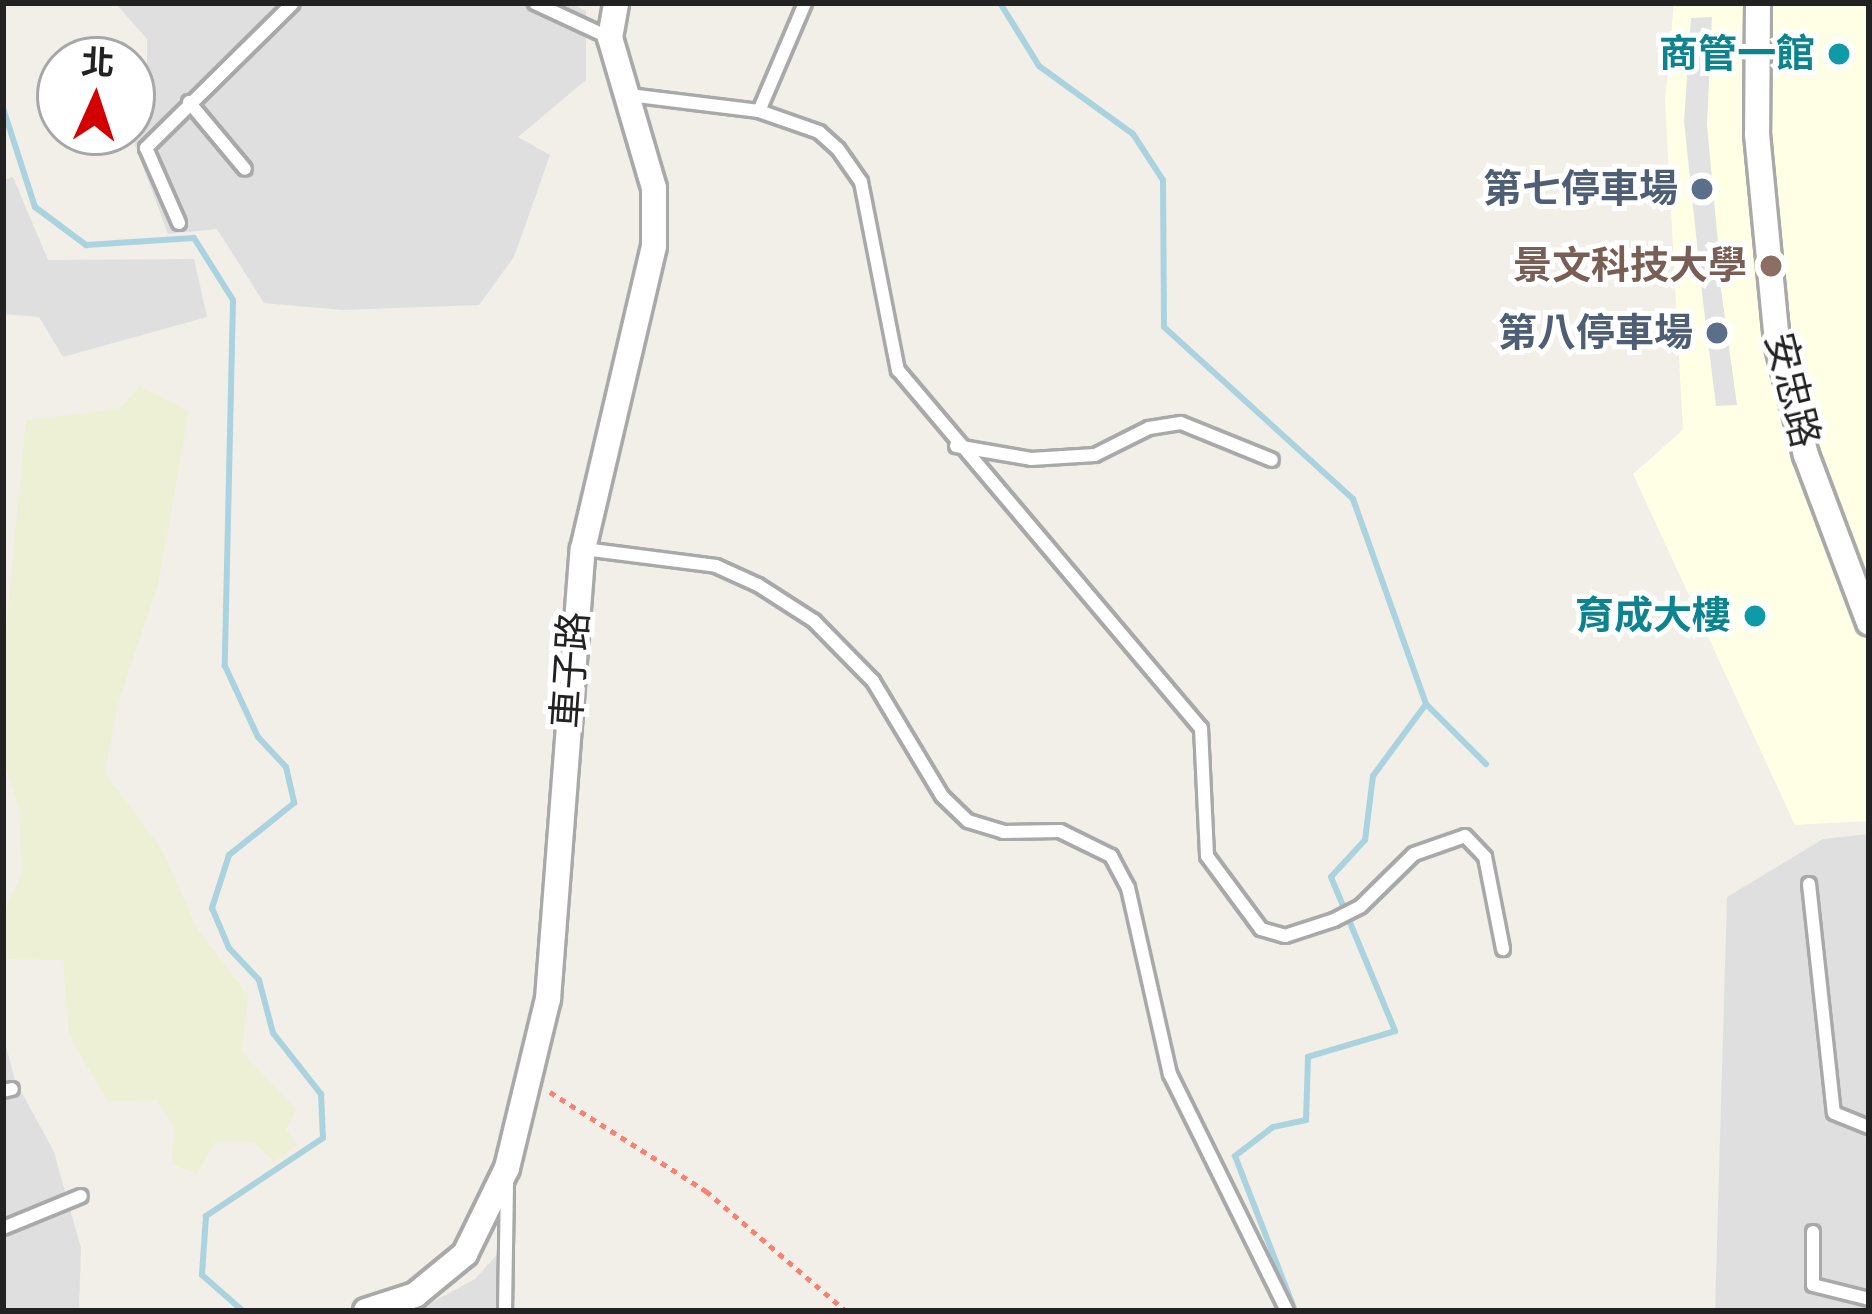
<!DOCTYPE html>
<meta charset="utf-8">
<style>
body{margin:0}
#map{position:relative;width:1872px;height:1314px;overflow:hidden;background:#f2efe9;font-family:"DM Sans","Noto Sans TC",sans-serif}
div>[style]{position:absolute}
.residential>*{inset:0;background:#e0dfdf}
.education>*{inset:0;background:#ffffe5}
.farmland>*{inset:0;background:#eef0d5}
.parking>*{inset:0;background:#e2e2e2}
.stream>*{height:6px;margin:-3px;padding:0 3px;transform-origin:3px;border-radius:3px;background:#aad3df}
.path>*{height:4.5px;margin-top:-2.25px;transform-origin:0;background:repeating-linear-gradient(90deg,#fa8072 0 6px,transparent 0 12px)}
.roads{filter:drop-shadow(3px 0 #a9a9a9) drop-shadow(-3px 0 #a9a9a9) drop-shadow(0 3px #a9a9a9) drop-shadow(0 -3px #a9a9a9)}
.service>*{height:12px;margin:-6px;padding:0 6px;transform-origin:6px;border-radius:6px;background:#fff}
.minor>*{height:24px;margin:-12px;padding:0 12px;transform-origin:12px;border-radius:12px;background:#fff}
.dots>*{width:33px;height:33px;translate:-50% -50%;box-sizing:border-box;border:6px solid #fff;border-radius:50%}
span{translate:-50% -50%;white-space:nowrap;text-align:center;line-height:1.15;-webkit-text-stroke:10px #fff;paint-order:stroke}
.culture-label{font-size:39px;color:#0d838f;font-weight:700}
.right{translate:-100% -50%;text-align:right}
.service-label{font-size:39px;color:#4e5e75;font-weight:700}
.education-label{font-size:39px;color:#785e54;font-weight:700}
.street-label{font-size:39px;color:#222}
.frame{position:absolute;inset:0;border:6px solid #222;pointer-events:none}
.north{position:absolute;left:36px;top:36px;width:120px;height:120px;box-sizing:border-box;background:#fff;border:3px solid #a7a7a7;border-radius:50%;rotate:3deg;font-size:33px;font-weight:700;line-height:48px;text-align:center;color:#222}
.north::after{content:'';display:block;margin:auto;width:42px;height:54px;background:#d40000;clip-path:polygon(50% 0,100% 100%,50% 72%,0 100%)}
</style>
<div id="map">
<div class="residential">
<i style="clip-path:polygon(115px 3px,570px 3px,586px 11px,586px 80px,518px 137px,550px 155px,514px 257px,479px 305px,342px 310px,264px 303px,217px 229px,168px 234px,133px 140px,117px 142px,115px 132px,132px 132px,132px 72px,147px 63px,147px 39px)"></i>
<i style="clip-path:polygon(13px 177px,48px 260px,194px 259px,207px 317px,63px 357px,39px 317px,3px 314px,3px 180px)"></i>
<i style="clip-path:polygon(1869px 834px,1869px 1311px,1715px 1311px,1727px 897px,1823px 839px)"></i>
<i style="clip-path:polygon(3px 1035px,15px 1080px,54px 1152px,81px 1248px,79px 1311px,3px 1311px)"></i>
<i style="clip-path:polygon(512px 1238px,515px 1311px,416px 1311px,475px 1279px)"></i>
</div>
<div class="education">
<i style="clip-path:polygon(1674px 3px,1869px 3px,1869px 821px,1795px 825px,1633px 474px,1683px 430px,1665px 101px)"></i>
</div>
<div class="farmland">
<i style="clip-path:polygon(139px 386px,189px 411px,158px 585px,118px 704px,105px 772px,164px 853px,197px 928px,248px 995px,242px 1052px,296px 1109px,286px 1130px,298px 1145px,273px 1163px,256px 1143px,216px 1141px,197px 1174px,171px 1164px,174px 1128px,157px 1100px,107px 1101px,69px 1035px,63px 960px,3px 959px,3px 915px,21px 874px,19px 809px,3px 758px,3px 660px,26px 420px,120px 409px)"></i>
</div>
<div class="parking">
<i style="clip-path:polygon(1712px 17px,1707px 125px,1719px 253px,1698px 254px,1684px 121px,1691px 18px)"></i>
<i style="clip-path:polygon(1698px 261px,1717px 261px,1737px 405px,1716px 406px)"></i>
</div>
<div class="stream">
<i style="left:1000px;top:3px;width:74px;rotate:58.2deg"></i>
<i style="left:1039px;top:66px;width:116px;rotate:35.9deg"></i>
<i style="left:1133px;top:134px;width:55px;rotate:56.9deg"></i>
<i style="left:1163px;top:180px;width:147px;rotate:89.6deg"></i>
<i style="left:1164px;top:327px;width:256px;rotate:42.3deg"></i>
<i style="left:1353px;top:499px;width:218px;rotate:70.4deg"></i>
<i style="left:1426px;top:704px;width:89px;rotate:126.4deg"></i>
<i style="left:1373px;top:776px;width:64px;rotate:97.1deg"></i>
<i style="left:1365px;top:840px;width:50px;rotate:132.6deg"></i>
<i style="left:1331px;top:877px;width:167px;rotate:67.4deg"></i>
<i style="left:1395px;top:1031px;width:91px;rotate:163.4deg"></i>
<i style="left:1308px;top:1057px;width:63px;rotate:91.8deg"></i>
<i style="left:1306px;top:1120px;width:34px;rotate:168deg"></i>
<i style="left:1273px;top:1127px;width:48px;rotate:142.7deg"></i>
<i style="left:1235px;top:1156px;width:166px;rotate:68.8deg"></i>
<i style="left:3px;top:108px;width:104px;rotate:72.1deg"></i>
<i style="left:35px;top:207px;width:64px;rotate:36.7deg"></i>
<i style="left:86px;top:245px;width:108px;rotate:-3.7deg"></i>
<i style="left:194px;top:238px;width:73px;rotate:57.8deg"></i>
<i style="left:233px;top:300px;width:366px;rotate:91.3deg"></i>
<i style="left:225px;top:666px;width:78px;rotate:65.1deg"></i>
<i style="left:258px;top:737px;width:41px;rotate:47deg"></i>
<i style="left:286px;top:767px;width:37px;rotate:77deg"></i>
<i style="left:294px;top:803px;width:83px;rotate:141.3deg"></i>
<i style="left:229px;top:855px;width:56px;rotate:107.8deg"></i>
<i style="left:212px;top:908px;width:43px;rotate:67deg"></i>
<i style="left:229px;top:948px;width:44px;rotate:46.8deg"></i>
<i style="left:259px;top:980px;width:55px;rotate:75.2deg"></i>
<i style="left:273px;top:1033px;width:78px;rotate:51.8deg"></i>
<i style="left:321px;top:1094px;width:44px;rotate:87.4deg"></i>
<i style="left:323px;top:1138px;width:141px;rotate:146.3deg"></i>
<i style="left:206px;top:1216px;width:59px;rotate:93.9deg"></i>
<i style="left:202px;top:1275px;width:55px;rotate:41.3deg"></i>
<i style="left:1426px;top:704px;width:85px;rotate:45deg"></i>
</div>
<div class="path">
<i style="left:550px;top:1092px;width:185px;rotate:32.4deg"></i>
<i style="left:706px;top:1191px;width:184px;rotate:40.6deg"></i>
</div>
<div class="roads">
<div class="service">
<i style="left:535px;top:3px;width:83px;rotate:25deg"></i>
<i style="left:629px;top:95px;width:131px;rotate:7deg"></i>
<i style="left:759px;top:111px;width:64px;rotate:19.3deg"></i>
<i style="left:819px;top:132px;width:25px;rotate:42deg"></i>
<i style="left:838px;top:149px;width:40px;rotate:55.1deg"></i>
<i style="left:861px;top:182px;width:192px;rotate:78.9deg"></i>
<i style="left:898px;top:370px;width:469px;rotate:49.8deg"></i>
<i style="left:1201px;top:728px;width:128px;rotate:87.3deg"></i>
<i style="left:1207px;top:856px;width:91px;rotate:53.5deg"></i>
<i style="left:1261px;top:929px;width:25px;rotate:16deg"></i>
<i style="left:1285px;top:936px;width:52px;rotate:-18.1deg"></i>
<i style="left:1334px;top:920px;width:30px;rotate:-27deg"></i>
<i style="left:1361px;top:906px;width:74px;rotate:-44.5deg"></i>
<i style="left:1414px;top:854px;width:54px;rotate:-19.4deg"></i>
<i style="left:1465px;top:836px;width:29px;rotate:46deg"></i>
<i style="left:1485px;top:857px;width:94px;rotate:78.9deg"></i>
<i style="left:189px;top:102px;width:87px;rotate:50.1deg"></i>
<i style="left:759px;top:111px;width:117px;rotate:-66.9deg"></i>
<i style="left:179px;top:223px;width:82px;rotate:-113.7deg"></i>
<i style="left:146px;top:148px;width:206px;rotate:-44.6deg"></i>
<i style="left:956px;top:446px;width:76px;rotate:9.8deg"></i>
<i style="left:1031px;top:459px;width:64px;rotate:-3.6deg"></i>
<i style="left:1095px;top:455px;width:60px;rotate:-26.6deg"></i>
<i style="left:1149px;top:428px;width:32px;rotate:-9deg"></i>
<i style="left:1181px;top:423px;width:98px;rotate:22.1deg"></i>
<i style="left:584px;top:549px;width:133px;rotate:7.3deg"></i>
<i style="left:716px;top:566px;width:46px;rotate:24.3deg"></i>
<i style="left:758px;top:585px;width:67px;rotate:32.7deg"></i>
<i style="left:814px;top:621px;width:84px;rotate:45.5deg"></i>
<i style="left:873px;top:681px;width:134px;rotate:59deg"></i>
<i style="left:942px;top:796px;width:36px;rotate:44deg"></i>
<i style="left:968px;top:821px;width:37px;rotate:17deg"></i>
<i style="left:1003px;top:832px;width:57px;rotate:-1deg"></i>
<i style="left:1060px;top:831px;width:57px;rotate:26.1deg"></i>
<i style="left:1111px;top:856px;width:36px;rotate:62deg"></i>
<i style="left:1128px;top:888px;width:191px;rotate:77.3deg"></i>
<i style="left:1170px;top:1074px;width:264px;rotate:63.7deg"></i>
<i style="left:1809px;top:884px;width:230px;rotate:83.8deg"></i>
<i style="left:1834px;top:1113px;width:38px;rotate:22deg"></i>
<i style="left:3px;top:1091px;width:9px;rotate:-13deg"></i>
<i style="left:3px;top:1228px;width:84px;rotate:-22.3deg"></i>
<i style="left:1813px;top:1232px;width:53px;rotate:90deg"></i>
<i style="left:1813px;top:1285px;width:58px;rotate:14deg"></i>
<i style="left:505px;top:1311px;width:130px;rotate:-89.1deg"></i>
</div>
<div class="minor">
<i style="left:1758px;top:3px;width:131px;rotate:90.4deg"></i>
<i style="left:1757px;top:134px;width:210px;rotate:84.5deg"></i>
<i style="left:1777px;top:343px;width:116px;rotate:75.5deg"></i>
<i style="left:1806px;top:455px;width:179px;rotate:69.4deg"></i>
<i style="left:366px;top:1311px;width:52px;rotate:-18.1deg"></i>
<i style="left:415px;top:1295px;width:65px;rotate:-39.4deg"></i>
<i style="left:465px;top:1254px;width:96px;rotate:-64deg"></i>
<i style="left:507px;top:1168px;width:174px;rotate:-76.4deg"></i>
<i style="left:548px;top:999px;width:451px;rotate:-85.6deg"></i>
<i style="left:583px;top:549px;width:311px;rotate:-76.8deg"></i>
<i style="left:654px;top:246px;width:58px;rotate:-90deg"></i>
<i style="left:654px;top:188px;width:156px;rotate:-106.3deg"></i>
<i style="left:610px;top:38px;width:36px;rotate:-80deg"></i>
</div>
</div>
<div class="dots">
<i style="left:1839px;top:54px;background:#0f9aa8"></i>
<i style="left:1702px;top:189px;background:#5c6f8a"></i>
<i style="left:1771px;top:266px;background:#8d6e63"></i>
<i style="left:1717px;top:333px;background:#5c6f8a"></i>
<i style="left:1755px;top:616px;background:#0f9aa8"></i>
</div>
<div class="culture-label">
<span class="right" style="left:1815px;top:54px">商管一館</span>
<span class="right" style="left:1731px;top:616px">育成大樓</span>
</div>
<div class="service-label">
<span class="right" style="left:1678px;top:189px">第七停車場</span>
<span class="right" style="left:1693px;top:333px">第八停車場</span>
</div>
<div class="education-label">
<span class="right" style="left:1747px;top:266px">景文科技大學</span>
</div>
<div class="street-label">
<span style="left:1792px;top:390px;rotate:76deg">安忠路</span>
<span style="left:571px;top:670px;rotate:-86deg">車子路</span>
</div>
<div class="frame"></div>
<div class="north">北</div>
</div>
